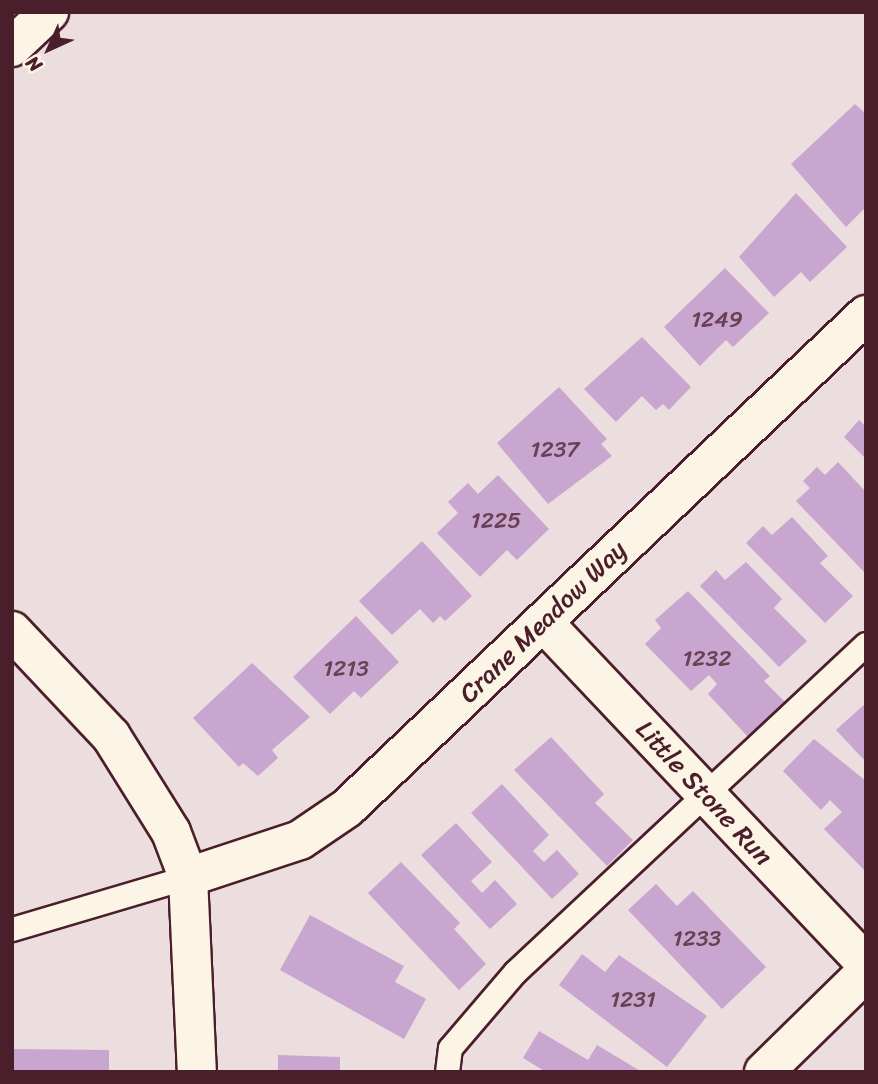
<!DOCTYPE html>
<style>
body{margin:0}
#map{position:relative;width:878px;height:1084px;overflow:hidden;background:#ecdddf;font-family:Sriracha,sans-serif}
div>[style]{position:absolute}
.building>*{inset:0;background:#c8a6d0}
.roads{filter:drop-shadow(2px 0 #4a1f2b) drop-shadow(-2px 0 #4a1f2b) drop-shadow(0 2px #4a1f2b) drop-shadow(0 -2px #4a1f2b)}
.service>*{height:23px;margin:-11.5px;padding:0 11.5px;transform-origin:11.5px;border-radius:11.5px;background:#fcf5e5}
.minor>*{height:38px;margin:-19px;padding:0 19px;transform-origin:19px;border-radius:19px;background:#fcf5e5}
span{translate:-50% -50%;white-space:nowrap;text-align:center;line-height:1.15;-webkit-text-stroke:5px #fcf5e5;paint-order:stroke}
.number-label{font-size:23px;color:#6a4154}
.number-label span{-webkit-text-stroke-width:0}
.street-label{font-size:26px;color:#4a1f2b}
.frame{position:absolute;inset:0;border:14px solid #4a1f2b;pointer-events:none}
.north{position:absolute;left:14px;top:14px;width:70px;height:70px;-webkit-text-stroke:5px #fcf5e5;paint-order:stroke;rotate:225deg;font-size:19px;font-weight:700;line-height:28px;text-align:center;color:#4a1f2b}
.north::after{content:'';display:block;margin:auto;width:24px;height:32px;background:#4a1f2b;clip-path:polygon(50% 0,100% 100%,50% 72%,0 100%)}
</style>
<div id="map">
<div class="building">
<i style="clip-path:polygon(855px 104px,866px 114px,866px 207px,846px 227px,791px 164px)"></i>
<i style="clip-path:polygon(796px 193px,847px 247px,810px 282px,801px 272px,774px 297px,739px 257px)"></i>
<i style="clip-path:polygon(725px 268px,769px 313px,733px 347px,726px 340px,700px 366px,664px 327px)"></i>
<i style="clip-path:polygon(642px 337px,691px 387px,669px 410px,663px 404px,656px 410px,642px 396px,616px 422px,584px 389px)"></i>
<i style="clip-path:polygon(559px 387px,607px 439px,601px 444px,612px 456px,548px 504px,497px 443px)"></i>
<i style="clip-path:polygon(859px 420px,866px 427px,866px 459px,844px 437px)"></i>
<i style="clip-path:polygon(838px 462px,866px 492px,866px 574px,796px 501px,810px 488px,803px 481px,817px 467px,825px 475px)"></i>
<i style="clip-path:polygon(498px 475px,549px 529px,517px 560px,507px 550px,480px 577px,437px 533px,458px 513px,448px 502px,468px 483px,478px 494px)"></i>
<i style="clip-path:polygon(792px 517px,828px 556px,820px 563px,853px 596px,825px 623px,746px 543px,763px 526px,772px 535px)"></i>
<i style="clip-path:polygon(422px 541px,472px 596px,445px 621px,440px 616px,433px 623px,420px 609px,392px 635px,359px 601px)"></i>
<i style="clip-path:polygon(746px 562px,782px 599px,774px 608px,807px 641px,779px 667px,700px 586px,716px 570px,725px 580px)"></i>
<i style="clip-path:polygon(688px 591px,770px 676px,764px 681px,785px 702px,749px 738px,708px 694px,717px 684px,709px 675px,691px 691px,645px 644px,661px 628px,655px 620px)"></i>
<i style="clip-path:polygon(356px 616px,399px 662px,361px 698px,354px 691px,330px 714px,293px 677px)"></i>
<i style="clip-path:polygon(252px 663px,310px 717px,272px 750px,278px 758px,258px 776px,243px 763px,239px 767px,193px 718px)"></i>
<i style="clip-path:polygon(866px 703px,866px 762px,836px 730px)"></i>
<i style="clip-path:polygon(551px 737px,604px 794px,595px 803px,633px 840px,607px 866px,514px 770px)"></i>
<i style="clip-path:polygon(814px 739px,866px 781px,866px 872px,824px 829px,842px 812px,830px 800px,821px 810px,783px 771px)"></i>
<i style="clip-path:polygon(502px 784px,549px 835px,533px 851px,544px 862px,557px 850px,579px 874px,552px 899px,471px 813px)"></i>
<i style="clip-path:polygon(456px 823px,492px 862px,471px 881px,482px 893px,495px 880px,517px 904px,490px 929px,421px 855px)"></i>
<i style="clip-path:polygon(401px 862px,460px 923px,454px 929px,486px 964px,459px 990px,368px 893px)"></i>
<i style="clip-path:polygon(656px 884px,677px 906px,693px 891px,766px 967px,722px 1009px,628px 910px)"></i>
<i style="clip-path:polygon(310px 915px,404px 966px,395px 982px,426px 999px,404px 1039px,280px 970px)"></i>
<i style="clip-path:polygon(582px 954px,605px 972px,619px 955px,707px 1016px,667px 1067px,559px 985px)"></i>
<i style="clip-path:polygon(539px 1031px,588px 1060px,597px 1045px,642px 1072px,546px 1072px,523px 1058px)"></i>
<i style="clip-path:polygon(12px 1049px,109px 1050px,109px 1072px,12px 1072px)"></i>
<i style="clip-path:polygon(278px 1055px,340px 1057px,340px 1072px,278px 1072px)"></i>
</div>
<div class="roads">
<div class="service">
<i style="left:12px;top:929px;width:184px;rotate:-16.5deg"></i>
<i style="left:447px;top:1072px;width:24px;rotate:-83deg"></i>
<i style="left:450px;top:1048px;width:100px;rotate:-49.5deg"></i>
<i style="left:515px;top:972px;width:480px;rotate:-43.1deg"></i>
</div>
<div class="minor">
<i style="left:12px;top:47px;width:51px;rotate:-43.4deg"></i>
<i style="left:543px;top:622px;width:470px;rotate:46.6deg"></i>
<i style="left:12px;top:631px;width:144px;rotate:46.7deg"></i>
<i style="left:111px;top:736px;width:113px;rotate:58deg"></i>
<i style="left:171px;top:832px;width:48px;rotate:69.3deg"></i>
<i style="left:188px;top:877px;width:195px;rotate:87.4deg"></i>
<i style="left:188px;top:877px;width:118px;rotate:-18.3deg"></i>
<i style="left:300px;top:840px;width:57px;rotate:-34.2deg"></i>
<i style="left:347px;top:808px;width:716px;rotate:-43.53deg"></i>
<i style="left:764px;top:1072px;width:143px;rotate:-44.4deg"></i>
</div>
</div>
<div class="number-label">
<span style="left:717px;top:320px">1249</span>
<span style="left:555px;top:450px">1237</span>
<span style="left:496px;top:521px">1225</span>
<span style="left:707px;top:659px">1232</span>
<span style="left:346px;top:669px">1213</span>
<span style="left:697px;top:939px">1233</span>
<span style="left:633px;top:1000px">1231</span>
</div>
<div class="street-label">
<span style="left:543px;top:622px;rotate:-44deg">Crane Meadow Way</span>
<span style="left:704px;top:793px;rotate:47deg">Little Stone Run</span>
</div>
<div class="frame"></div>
<div class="north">N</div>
</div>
